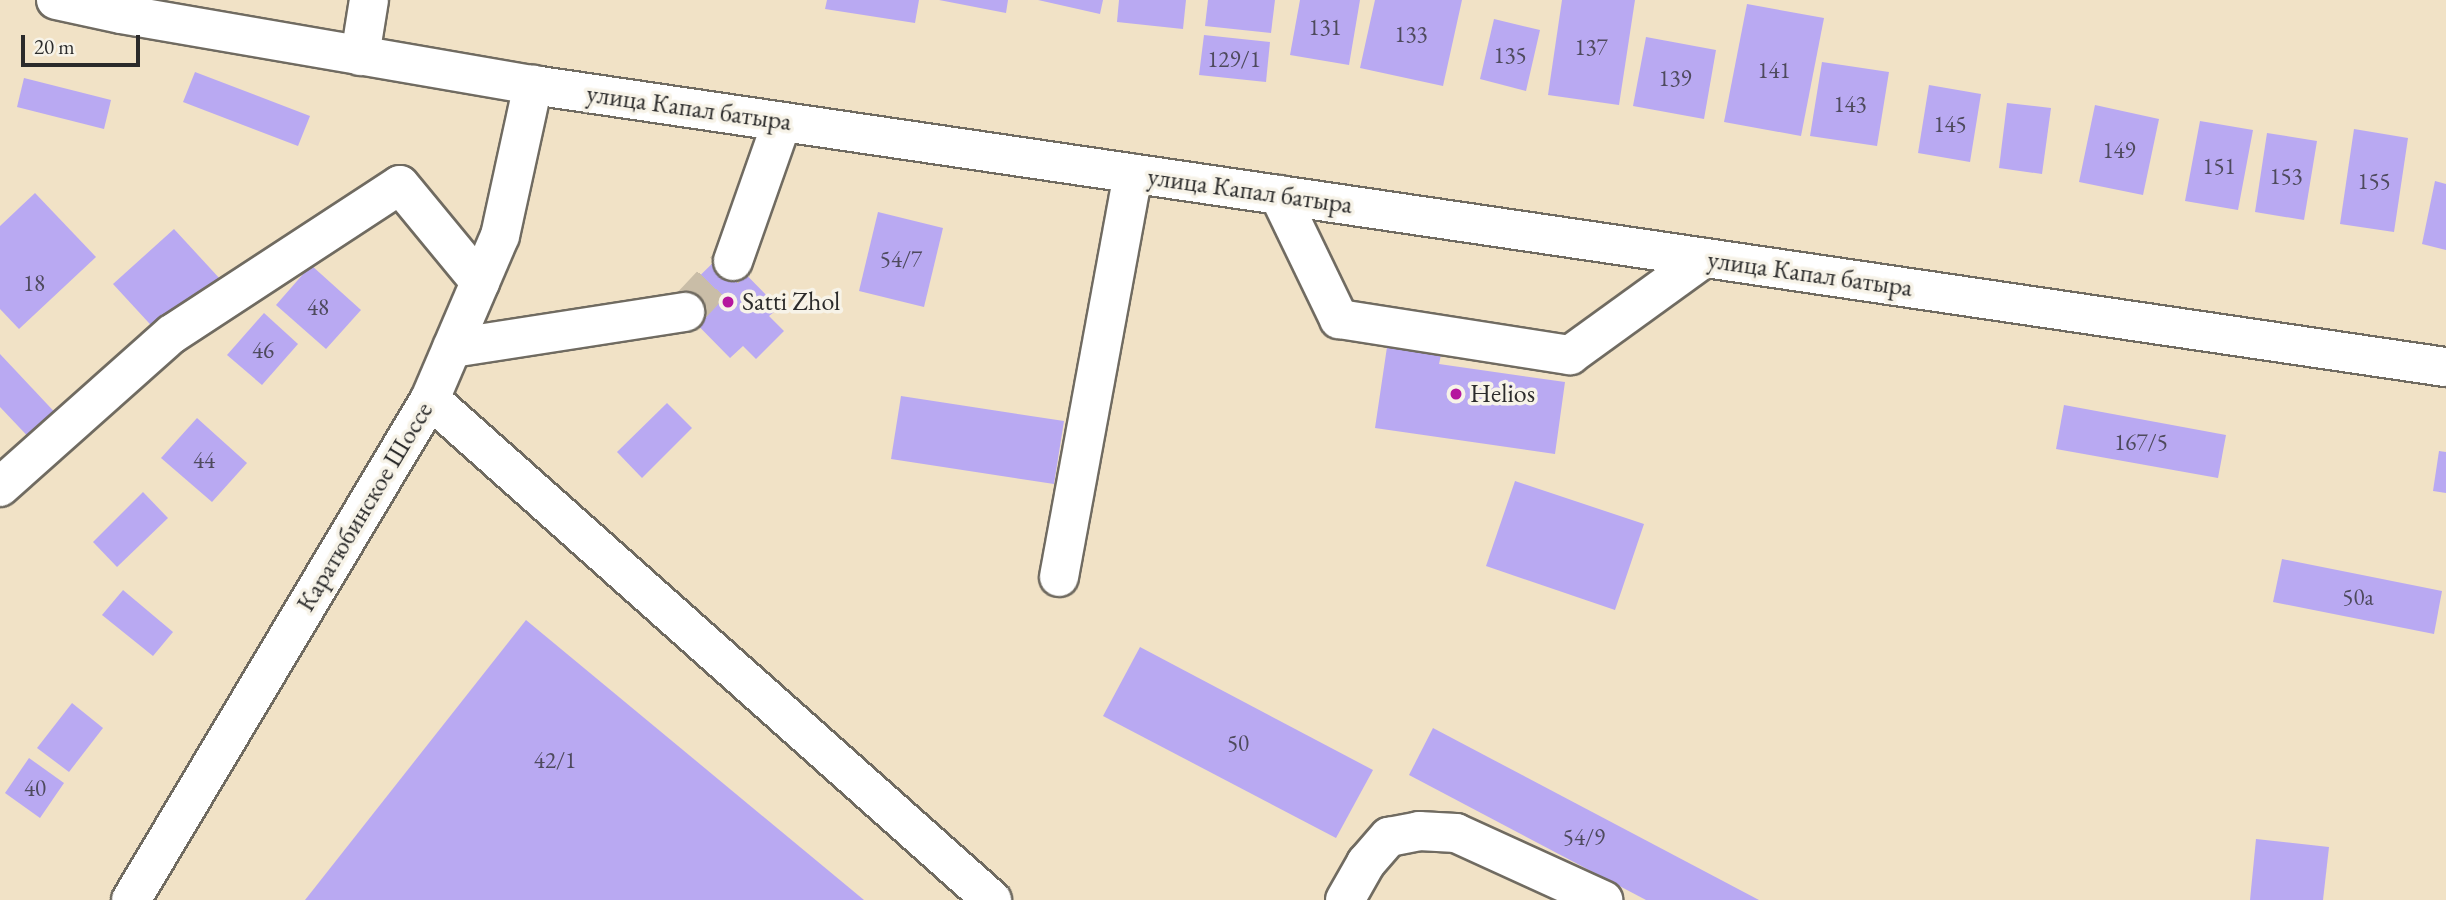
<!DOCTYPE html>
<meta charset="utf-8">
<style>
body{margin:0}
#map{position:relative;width:2446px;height:900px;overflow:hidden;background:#f1e2c6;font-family:"EB Garamond",serif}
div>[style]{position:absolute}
.building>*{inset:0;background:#b9a9f2}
.minor-tunnel>*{height:38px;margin-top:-19px;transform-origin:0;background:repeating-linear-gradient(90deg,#c9bda7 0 38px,transparent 0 57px)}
.roads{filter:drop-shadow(2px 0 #706b61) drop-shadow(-2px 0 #706b61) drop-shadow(0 2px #706b61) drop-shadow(0 -2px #706b61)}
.minor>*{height:38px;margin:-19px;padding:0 19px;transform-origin:19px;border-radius:19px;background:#fff}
.major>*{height:38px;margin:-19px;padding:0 19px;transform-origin:19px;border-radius:19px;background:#fff}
.dots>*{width:19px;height:19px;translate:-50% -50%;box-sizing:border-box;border:4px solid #f7f3e8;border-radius:50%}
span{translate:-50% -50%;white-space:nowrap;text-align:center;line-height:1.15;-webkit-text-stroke:7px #f7f3e8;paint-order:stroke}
.number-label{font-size:23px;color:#4e4a5d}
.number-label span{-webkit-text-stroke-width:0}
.street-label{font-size:26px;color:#2b2b2b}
.poi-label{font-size:26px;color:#2b2b2b}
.left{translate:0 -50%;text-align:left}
.scale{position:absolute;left:21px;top:35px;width:119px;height:32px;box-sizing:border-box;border:4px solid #2b2b2b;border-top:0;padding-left:9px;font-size:21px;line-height:24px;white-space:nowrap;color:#2b2b2b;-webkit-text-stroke:5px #f7f3e8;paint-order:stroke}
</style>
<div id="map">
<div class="building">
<i style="clip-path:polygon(827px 0,919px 0,915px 23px,825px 9px)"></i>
<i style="clip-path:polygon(939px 0,1008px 0,1006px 13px)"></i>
<i style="clip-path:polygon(1038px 0,1103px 0,1100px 14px)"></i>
<i style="clip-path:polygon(1119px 0,1186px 0,1183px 29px,1117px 22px)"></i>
<i style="clip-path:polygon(1208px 0,1275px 0,1271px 33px,1205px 26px)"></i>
<i style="clip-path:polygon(1300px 0,1360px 0,1349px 65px,1290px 55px)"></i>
<i style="clip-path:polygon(1375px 0,1462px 0,1443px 86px,1360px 68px)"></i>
<i style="clip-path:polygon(1562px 0,1635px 0,1619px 105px,1548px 95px)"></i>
<i style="clip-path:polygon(1747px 4px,1824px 18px,1801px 136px,1724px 122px)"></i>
<i style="clip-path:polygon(1494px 19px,1540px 30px,1526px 91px,1480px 79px)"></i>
<i style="clip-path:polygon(1204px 35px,1270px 42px,1266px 82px,1199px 75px)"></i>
<i style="clip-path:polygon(1646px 37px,1716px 50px,1704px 119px,1633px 106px)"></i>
<i style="clip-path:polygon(1822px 62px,1889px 72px,1877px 146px,1810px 136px)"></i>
<i style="clip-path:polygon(195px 72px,310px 116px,298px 146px,183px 102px)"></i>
<i style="clip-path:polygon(24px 78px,111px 100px,104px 129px,17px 107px)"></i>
<i style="clip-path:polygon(1929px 85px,1981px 94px,1970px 162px,1918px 153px)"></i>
<i style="clip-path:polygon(2007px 103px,2051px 108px,2042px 174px,1999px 168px)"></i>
<i style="clip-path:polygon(2095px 105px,2159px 119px,2143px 195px,2079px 182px)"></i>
<i style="clip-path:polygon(2200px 121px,2253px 130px,2238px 210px,2185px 201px)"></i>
<i style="clip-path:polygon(2354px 129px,2408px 138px,2394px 232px,2340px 224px)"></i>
<i style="clip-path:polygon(2267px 133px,2317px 141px,2304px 220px,2255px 212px)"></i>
<i style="clip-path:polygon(2435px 181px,2446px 184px,2446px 250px,2422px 244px)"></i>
<i style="clip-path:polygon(35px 193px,96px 257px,19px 329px,0 309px,0 226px)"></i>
<i style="clip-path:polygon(878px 212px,943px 228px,924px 307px,859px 291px)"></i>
<i style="clip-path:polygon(174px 229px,221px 280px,160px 335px,113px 284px)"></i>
<i style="clip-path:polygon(724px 252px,779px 308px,769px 316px,784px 331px,756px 359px,743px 346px,730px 358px,674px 301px)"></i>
<i style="clip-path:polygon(311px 265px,361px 310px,326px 349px,276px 305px)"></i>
<i style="clip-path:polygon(264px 313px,298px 344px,262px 385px,227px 355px)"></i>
<i style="clip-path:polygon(1387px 347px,1441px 355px,1439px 364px,1565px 382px,1555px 454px,1375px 428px)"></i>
<i style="clip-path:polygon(0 354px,63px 421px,36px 445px,0 407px)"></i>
<i style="clip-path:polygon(901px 396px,1064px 421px,1054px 484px,891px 459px)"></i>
<i style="clip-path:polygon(667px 403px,692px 428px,642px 478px,617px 452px)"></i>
<i style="clip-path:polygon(2064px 405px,2226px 435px,2218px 478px,2056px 449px)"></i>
<i style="clip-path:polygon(197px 418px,247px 463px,212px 502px,161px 458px)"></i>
<i style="clip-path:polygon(2439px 451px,2446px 452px,2446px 493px,2433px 491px)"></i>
<i style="clip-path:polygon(1515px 481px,1644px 524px,1615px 610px,1486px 566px)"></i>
<i style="clip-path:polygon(143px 492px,168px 518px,117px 567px,93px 542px)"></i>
<i style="clip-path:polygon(2282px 559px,2442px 591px,2434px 634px,2273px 602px)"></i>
<i style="clip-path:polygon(123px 590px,173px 632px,153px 656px,102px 615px)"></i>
<i style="clip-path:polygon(526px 620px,864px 900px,305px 900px)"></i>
<i style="clip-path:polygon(1140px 647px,1373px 770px,1336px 838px,1103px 716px)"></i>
<i style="clip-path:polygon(72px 703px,103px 728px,69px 772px,37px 748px)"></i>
<i style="clip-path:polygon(1433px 728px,1759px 900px,1646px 900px,1409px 775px)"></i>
<i style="clip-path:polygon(29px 758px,64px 783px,40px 818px,5px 793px)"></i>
<i style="clip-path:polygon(2256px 839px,2329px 847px,2323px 900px,2250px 900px)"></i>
</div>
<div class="minor-tunnel">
<i style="left:685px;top:312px;width:70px;rotate:-46.7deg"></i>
</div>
<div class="roads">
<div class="minor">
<i style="left:360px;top:56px;width:57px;rotate:-80.9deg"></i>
<i style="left:1279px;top:195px;width:138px;rotate:64.2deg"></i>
<i style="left:1339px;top:319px;width:234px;rotate:8.9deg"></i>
<i style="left:1570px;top:355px;width:165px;rotate:-35.9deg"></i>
<i style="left:733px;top:261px;width:147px;rotate:-70.6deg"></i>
<i style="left:452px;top:348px;width:236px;rotate:-8.8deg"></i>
<i style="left:430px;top:399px;width:753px;rotate:41.72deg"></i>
<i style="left:0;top:487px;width:230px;rotate:-41.7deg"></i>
<i style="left:172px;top:334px;width:272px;rotate:-33.2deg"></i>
<i style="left:400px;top:185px;width:126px;rotate:50.5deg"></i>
<i style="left:1059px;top:577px;width:410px;rotate:-79.6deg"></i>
<i style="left:131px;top:900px;width:583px;rotate:-59.17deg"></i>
<i style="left:430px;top:399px;width:177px;rotate:-66.8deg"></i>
<i style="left:500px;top:236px;width:155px;rotate:-77.7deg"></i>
<i style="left:1345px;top:900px;width:43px;rotate:-60.4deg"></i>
<i style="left:1366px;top:863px;width:35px;rotate:-49deg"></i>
<i style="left:1389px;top:837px;width:31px;rotate:-11deg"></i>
<i style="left:1419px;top:831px;width:37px;rotate:3deg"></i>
<i style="left:1456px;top:833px;width:162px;rotate:24.5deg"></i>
</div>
<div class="major">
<i style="left:56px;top:0;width:66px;rotate:12.2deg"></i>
<i style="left:121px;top:14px;width:418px;rotate:9.8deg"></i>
<i style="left:533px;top:85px;width:1934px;rotate:8.39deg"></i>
</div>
</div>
<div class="dots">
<i style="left:728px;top:302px;background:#b5179e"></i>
<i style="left:1456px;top:394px;background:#b5179e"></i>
</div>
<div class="number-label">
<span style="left:1325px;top:27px">131</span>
<span style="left:1411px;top:34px">133</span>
<span style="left:1591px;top:47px">137</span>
<span style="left:1510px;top:55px">135</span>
<span style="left:1234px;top:59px">129/1</span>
<span style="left:1774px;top:70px">141</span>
<span style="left:1675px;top:78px">139</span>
<span style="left:1850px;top:104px">143</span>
<span style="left:1950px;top:124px">145</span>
<span style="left:2119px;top:150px">149</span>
<span style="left:2219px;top:166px">151</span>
<span style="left:2286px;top:176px">153</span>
<span style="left:2374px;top:181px">155</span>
<span style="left:901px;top:259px">54/7</span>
<span style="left:34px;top:283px">18</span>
<span style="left:318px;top:307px">48</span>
<span style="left:263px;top:350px">46</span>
<span style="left:2141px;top:442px">167/5</span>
<span style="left:204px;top:460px">44</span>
<span style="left:2358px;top:597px">50а</span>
<span style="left:1238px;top:743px">50</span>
<span style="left:555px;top:760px">42/1</span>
<span style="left:35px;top:788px">40</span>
<span style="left:1584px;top:837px">54/9</span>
</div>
<div class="street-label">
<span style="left:689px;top:108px;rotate:8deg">улица Капал батыра</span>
<span style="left:1250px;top:191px;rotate:8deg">улица Капал батыра</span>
<span style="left:1810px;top:274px;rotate:8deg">улица Капал батыра</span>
<span style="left:365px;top:507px;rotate:-59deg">Каратюбинское Шоссе</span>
</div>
<div class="poi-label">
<span class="left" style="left:742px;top:302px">Satti Zhol</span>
<span class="left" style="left:1470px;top:394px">Helios</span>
</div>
<div class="scale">20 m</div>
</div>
